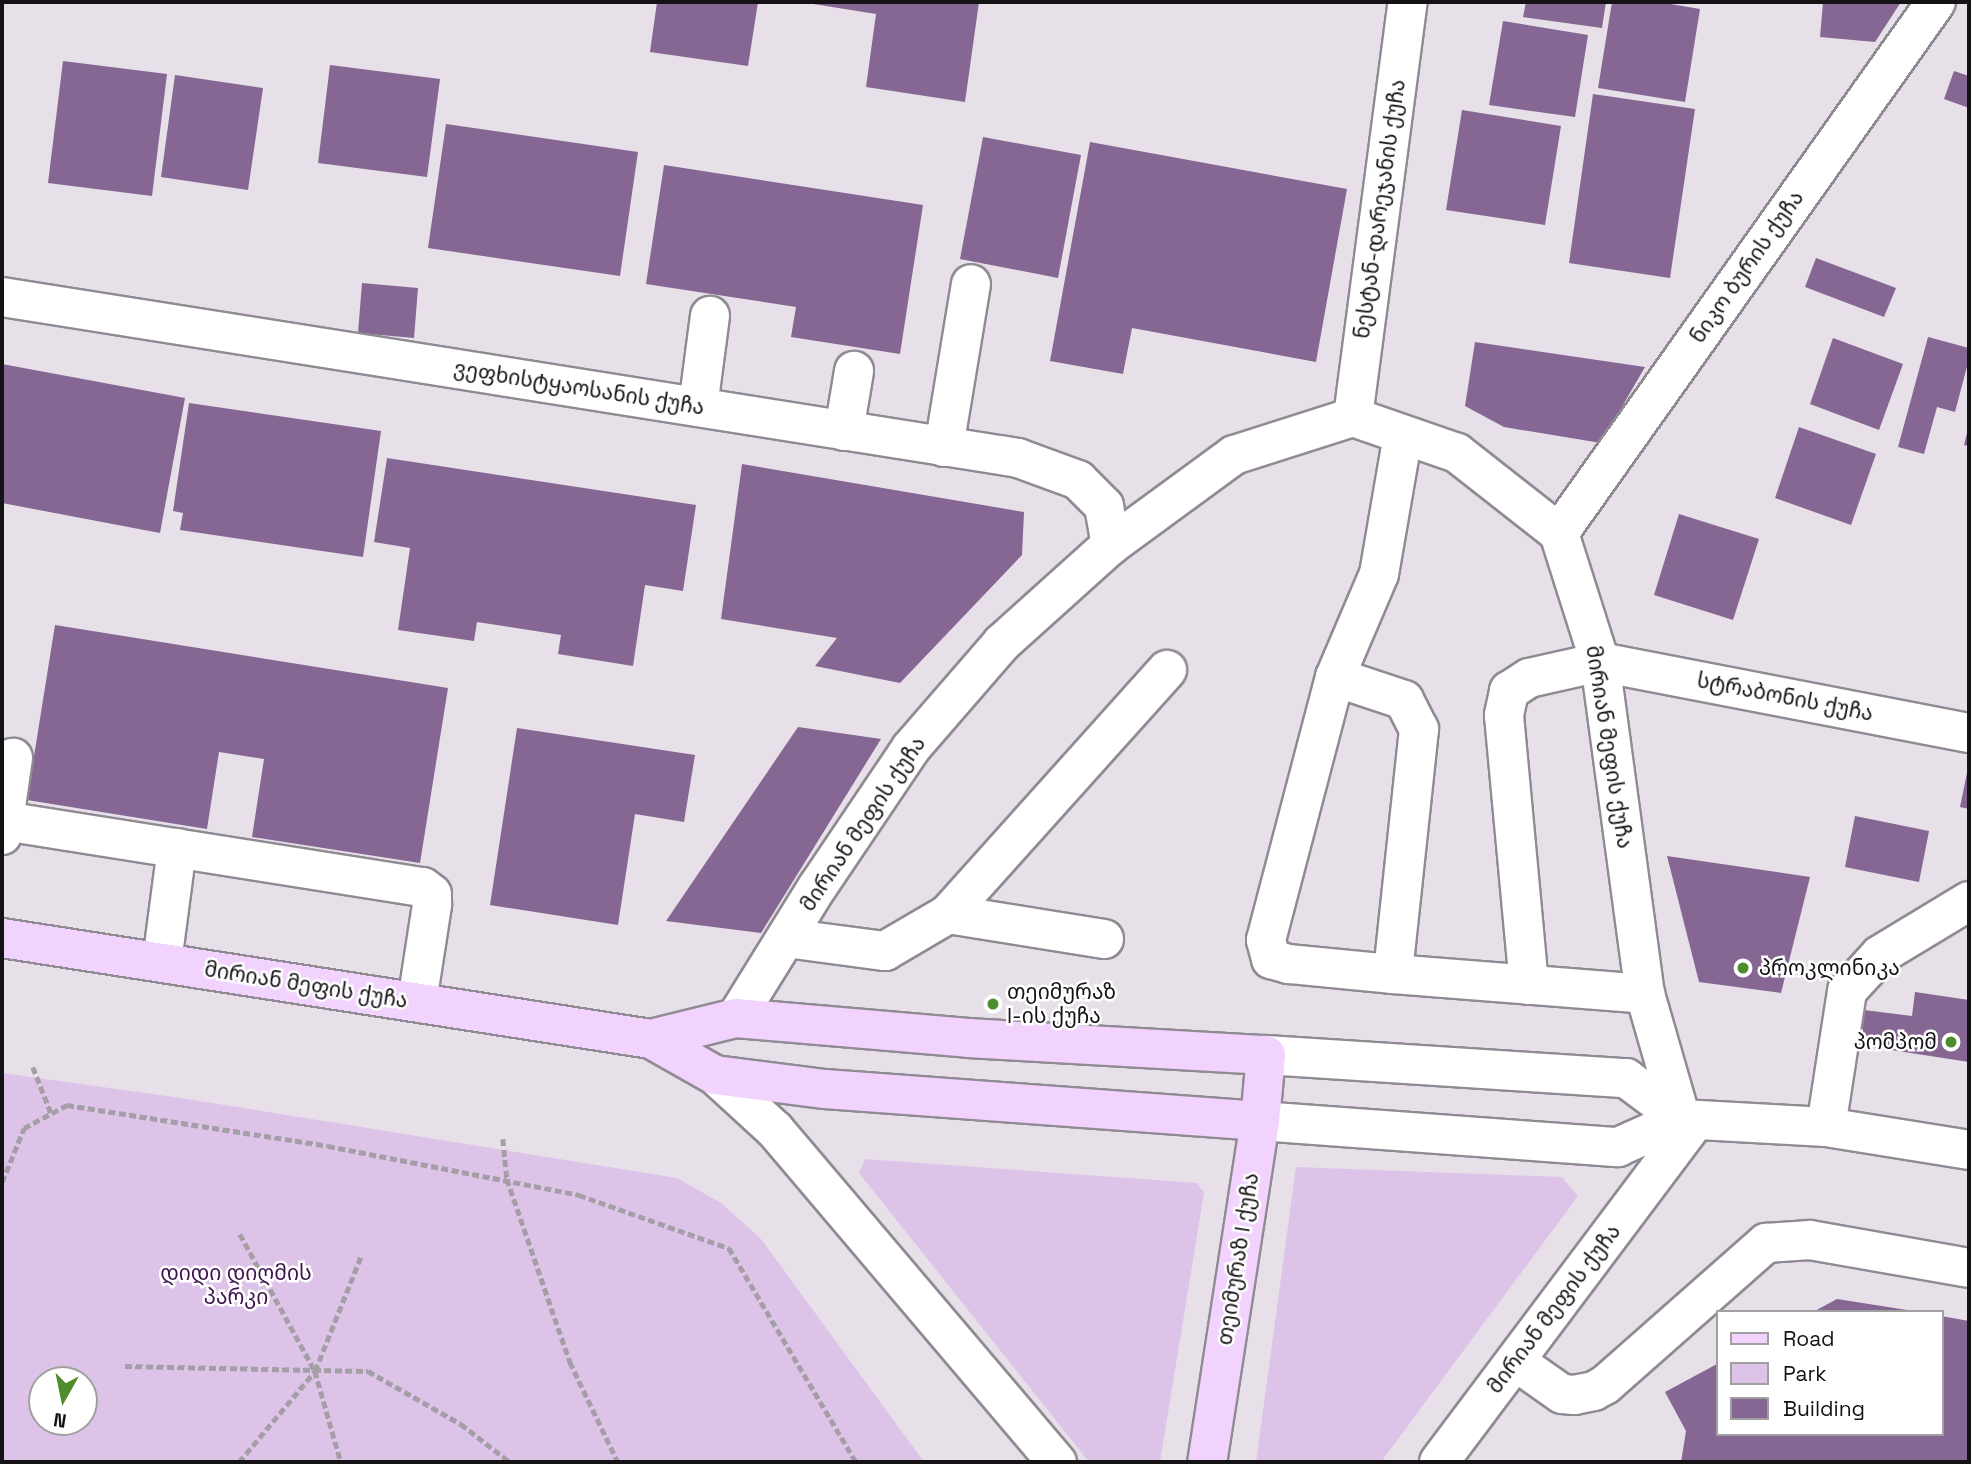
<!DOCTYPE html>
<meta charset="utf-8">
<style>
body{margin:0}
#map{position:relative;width:1971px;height:1464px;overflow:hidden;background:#e7e0e9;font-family:"Space Grotesk","Noto Sans Georgian",sans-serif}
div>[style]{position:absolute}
.green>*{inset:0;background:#dec3e9}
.building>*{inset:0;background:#866692}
.path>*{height:4.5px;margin-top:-2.25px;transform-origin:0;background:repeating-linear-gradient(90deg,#a49fa6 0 7px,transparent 0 10.5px)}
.roads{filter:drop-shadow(2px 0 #908a93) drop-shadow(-2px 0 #908a93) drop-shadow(0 2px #908a93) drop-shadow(0 -2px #908a93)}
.minor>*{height:38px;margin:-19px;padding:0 19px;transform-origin:19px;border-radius:19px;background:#fff}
.major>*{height:38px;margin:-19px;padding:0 19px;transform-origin:19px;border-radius:19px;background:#f1d3fd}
.dots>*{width:19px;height:19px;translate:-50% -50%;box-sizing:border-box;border:4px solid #fff;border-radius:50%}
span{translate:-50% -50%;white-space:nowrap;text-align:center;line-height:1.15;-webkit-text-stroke:5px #fff;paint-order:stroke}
.street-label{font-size:21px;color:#141215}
.poi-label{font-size:21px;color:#141215}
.left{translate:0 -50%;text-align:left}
.right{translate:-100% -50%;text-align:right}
.park-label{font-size:21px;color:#3e144d}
.frame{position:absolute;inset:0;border:4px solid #141215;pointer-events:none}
.legend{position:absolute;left:1716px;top:1310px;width:228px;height:126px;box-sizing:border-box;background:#fff;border:2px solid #a1a0a1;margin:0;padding:9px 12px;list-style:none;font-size:21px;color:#141215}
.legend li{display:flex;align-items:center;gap:14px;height:35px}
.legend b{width:35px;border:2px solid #a1a0a1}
.north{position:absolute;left:28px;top:1366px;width:70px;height:70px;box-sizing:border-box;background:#fff;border:2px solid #a1a0a1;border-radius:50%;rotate:189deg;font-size:19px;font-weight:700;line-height:28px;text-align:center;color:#141215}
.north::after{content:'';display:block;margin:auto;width:24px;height:32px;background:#4e8c2c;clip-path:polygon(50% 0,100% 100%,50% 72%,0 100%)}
</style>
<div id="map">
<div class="green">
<i style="clip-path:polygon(evenodd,2px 1073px,181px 1098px,677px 1178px,721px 1203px,761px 1239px,924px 1462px,2px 1462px,2px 1073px,42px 1380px,84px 1380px,84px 1422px,42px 1422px,42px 1380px)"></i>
<i style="clip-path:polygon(865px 1159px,1197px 1183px,1204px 1193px,1160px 1462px,1089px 1462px,859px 1173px)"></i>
<i style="clip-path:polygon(1296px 1167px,1562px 1177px,1578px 1196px,1381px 1462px,1256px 1462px)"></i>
</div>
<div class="building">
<i style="clip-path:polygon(657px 2px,758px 2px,748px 66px,650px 52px)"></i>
<i style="clip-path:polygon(801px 2px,979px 2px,965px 102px,866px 87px,876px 14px)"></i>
<i style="clip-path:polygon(1526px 2px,1606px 2px,1602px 28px,1523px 17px)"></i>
<i style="clip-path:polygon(1612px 2px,1659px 2px,1700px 9px,1685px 102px,1598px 88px)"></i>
<i style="clip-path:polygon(1823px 2px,1901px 2px,1875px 42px,1820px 37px)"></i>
<i style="clip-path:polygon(1503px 21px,1588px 35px,1575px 117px,1489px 105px)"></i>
<i style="clip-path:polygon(63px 61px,167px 74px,152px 196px,48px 183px)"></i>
<i style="clip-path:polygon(330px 65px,440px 79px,427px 177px,318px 163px)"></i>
<i style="clip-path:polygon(1954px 71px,1969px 76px,1969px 108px,1944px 99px)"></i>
<i style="clip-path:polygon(175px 75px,263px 88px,248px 190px,161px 177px)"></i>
<i style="clip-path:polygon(1593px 94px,1695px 109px,1670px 278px,1569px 263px)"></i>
<i style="clip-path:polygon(1462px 110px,1561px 126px,1545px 225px,1446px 210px)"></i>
<i style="clip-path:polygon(446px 124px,638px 152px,620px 276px,428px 248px)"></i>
<i style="clip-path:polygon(983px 137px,1081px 155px,1058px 278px,960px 259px)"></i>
<i style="clip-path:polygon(1090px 142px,1347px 189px,1316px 362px,1132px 328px,1123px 374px,1050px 361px)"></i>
<i style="clip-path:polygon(664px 165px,923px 205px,900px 354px,791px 337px,796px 307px,646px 284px)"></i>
<i style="clip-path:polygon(1816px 258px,1896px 288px,1884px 317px,1805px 287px)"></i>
<i style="clip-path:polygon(362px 283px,418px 288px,414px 338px,358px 333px)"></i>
<i style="clip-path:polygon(1928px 337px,1969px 348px,1969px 359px,1955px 412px,1937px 407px,1924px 454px,1898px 447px)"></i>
<i style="clip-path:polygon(1833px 338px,1903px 364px,1879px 430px,1810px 404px)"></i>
<i style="clip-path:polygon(1475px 342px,1645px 367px,1601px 443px,1504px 427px,1465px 406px)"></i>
<i style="clip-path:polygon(2px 364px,185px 398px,160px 533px,2px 503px)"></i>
<i style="clip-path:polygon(189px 403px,381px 431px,363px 557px,180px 530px,183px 513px,173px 511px)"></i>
<i style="clip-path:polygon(1799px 427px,1876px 454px,1851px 525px,1775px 498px)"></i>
<i style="clip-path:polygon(1968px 429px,1969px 429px,1969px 446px,1964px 445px)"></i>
<i style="clip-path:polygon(387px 458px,696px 505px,683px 591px,645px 585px,633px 666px,558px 654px,561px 635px,477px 622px,474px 641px,398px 630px,410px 548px,374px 542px)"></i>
<i style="clip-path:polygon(742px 464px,1024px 512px,1022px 555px,900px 683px,815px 666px,837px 638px,721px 619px)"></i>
<i style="clip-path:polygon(1679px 514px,1759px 539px,1733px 620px,1654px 595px)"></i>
<i style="clip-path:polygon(55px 625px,448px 688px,420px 863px,252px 837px,264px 759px,219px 752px,207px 829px,27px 800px)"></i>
<i style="clip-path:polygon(798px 727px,881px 739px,761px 933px,666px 921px)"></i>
<i style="clip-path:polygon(517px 728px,695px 755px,684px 822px,635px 814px,618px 925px,490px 905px)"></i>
<i style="clip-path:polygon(1968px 768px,1969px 768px,1969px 809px,1960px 807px)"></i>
<i style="clip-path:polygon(1855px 816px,1929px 831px,1919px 882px,1845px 867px)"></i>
<i style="clip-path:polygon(1667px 856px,1810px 877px,1781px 993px,1699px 982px)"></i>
<i style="clip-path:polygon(1915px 992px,1969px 1000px,1969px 1062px,1859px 1045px,1864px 1010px,1912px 1016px)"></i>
<i style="clip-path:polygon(1837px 1299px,1907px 1310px,1907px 1312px,1813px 1312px)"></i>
<i style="clip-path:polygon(1941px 1316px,1969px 1321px,1969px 1462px,1681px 1462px,1686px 1431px,1665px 1392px,1717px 1364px,1717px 1434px,1941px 1434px)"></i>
</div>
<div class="path">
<i style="left:33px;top:1067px;width:49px;rotate:68.6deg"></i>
<i style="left:503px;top:1139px;width:40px;rotate:84.3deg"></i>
<i style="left:507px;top:1179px;width:194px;rotate:71deg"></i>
<i style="left:570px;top:1362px;width:111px;rotate:64.4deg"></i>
<i style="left:2px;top:1182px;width:58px;rotate:-67.8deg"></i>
<i style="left:24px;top:1128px;width:49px;rotate:-28.1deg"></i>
<i style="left:67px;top:1105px;width:264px;rotate:8.9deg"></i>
<i style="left:328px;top:1146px;width:256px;rotate:11deg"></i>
<i style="left:579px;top:1195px;width:159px;rotate:19.5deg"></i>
<i style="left:729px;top:1248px;width:249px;rotate:59.3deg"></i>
<i style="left:240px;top:1234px;width:156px;rotate:61.3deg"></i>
<i style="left:315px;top:1371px;width:95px;rotate:74.1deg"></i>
<i style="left:125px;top:1366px;width:243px;rotate:1.2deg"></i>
<i style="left:368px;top:1371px;width:107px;rotate:29.7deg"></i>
<i style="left:461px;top:1424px;width:62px;rotate:37.8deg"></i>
<i style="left:239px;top:1462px;width:119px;rotate:-50.1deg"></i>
<i style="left:315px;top:1371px;width:124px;rotate:-68.2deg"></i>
</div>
<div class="roads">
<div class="minor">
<i style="left:2px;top:297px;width:1029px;rotate:9deg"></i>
<i style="left:1018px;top:458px;width:64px;rotate:20.1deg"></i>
<i style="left:1078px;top:480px;width:37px;rotate:45deg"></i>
<i style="left:1104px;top:506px;width:40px;rotate:80deg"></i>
<i style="left:698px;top:407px;width:92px;rotate:-82.5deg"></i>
<i style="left:1353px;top:417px;width:419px;rotate:-82.5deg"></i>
<i style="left:844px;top:431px;width:61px;rotate:-80.5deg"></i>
<i style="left:1403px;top:435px;width:141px;rotate:99.8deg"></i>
<i style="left:1379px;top:574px;width:112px;rotate:113.1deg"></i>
<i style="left:1335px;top:677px;width:73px;rotate:18.4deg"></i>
<i style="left:1404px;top:700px;width:33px;rotate:63deg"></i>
<i style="left:1419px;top:729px;width:246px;rotate:96.1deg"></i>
<i style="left:1393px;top:974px;width:253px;rotate:4.5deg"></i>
<i style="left:944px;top:447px;width:165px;rotate:-80.6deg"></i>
<i style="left:1559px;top:533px;width:651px;rotate:-54.63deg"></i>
<i style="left:1335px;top:677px;width:272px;rotate:104.7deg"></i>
<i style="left:1266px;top:940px;width:20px;rotate:75deg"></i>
<i style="left:1271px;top:959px;width:19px;rotate:16deg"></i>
<i style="left:1289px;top:964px;width:104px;rotate:5.5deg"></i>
<i style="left:4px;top:821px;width:64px;rotate:-81.9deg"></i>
<i style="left:2px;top:835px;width:14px;rotate:-82deg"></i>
<i style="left:4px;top:821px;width:424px;rotate:9deg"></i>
<i style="left:423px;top:887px;width:11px;rotate:38deg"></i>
<i style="left:432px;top:894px;width:11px;rotate:90deg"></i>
<i style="left:432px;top:905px;width:98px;rotate:98.8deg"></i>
<i style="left:948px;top:914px;width:158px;rotate:9.1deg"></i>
<i style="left:786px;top:938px;width:100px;rotate:7.5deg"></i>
<i style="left:885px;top:951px;width:73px;rotate:-30.4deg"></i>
<i style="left:948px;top:914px;width:328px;rotate:-48.1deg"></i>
<i style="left:162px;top:962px;width:115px;rotate:-82.5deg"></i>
<i style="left:1529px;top:985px;width:271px;rotate:-95.3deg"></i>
<i style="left:1504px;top:715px;width:25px;rotate:-78deg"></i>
<i style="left:1509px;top:691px;width:24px;rotate:-33deg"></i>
<i style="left:1529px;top:678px;width:73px;rotate:-12.7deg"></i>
<i style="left:1600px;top:662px;width:376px;rotate:10.9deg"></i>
<i style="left:736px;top:1018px;width:155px;rotate:-58.2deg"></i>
<i style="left:818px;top:886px;width:166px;rotate:-56deg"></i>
<i style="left:911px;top:748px;width:139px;rotate:-49.1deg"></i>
<i style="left:1002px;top:643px;width:147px;rotate:-42deg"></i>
<i style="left:1111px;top:545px;width:152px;rotate:-36.2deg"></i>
<i style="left:1234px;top:455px;width:125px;rotate:-17.7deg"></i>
<i style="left:1353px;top:417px;width:110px;rotate:19.1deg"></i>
<i style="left:1457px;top:453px;width:130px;rotate:38.1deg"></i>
<i style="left:1559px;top:533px;width:135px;rotate:72.4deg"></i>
<i style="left:1600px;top:662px;width:335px;rotate:82.3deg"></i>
<i style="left:1645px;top:994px;width:130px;rotate:73.9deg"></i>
<i style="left:1266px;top:1055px;width:361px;rotate:3.7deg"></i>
<i style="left:1626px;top:1078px;width:69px;rotate:36.7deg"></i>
<i style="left:1681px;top:1119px;width:145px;rotate:3.2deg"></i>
<i style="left:1826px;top:1127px;width:145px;rotate:9.1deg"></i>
<i style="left:715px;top:1075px;width:81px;rotate:42.5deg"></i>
<i style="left:775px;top:1130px;width:436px;rotate:49.7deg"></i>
<i style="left:1260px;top:1121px;width:359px;rotate:4.2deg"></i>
<i style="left:1618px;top:1147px;width:69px;rotate:-24deg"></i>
<i style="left:1826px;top:1127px;width:138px;rotate:-81.2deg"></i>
<i style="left:1847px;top:991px;width:49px;rotate:-47.5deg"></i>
<i style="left:1880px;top:955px;width:104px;rotate:-31.2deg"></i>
<i style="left:1515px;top:1361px;width:57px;rotate:35.1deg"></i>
<i style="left:1562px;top:1394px;width:12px;rotate:5deg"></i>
<i style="left:1574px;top:1395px;width:20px;rotate:-11deg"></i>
<i style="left:1594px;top:1391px;width:13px;rotate:-29deg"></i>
<i style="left:1605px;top:1385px;width:215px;rotate:-41.4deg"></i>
<i style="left:1766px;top:1243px;width:44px;rotate:-3.9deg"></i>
<i style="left:1810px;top:1240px;width:161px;rotate:10deg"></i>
<i style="left:1439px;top:1462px;width:426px;rotate:-53.1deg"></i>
</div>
<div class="major">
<i style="left:2px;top:938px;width:657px;rotate:8.85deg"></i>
<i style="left:651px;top:1039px;width:73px;rotate:29.4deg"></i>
<i style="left:715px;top:1075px;width:111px;rotate:7.3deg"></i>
<i style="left:825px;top:1089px;width:436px;rotate:4.2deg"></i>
<i style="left:651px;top:1039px;width:88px;rotate:-13.9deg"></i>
<i style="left:736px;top:1018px;width:233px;rotate:4.9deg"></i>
<i style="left:968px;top:1038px;width:298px;rotate:3.3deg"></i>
<i style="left:1266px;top:1055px;width:66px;rotate:95.2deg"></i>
<i style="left:1260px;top:1121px;width:345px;rotate:98.8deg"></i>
</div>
</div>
<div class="dots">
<i style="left:1743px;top:968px;background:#4e8c2c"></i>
<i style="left:993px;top:1004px;background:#4e8c2c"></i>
<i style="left:1951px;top:1042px;background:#4e8c2c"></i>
</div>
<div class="street-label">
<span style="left:1380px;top:209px;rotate:-82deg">ნესტან-დარეჯანის ქუჩა</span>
<span style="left:1747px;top:267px;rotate:-55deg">ნიკო ბურის ქუჩა</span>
<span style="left:579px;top:388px;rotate:9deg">ვეფხისტყაოსანის ქუჩა</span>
<span style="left:1785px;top:697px;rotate:11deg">სტრაბონის ქუჩა</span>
<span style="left:1609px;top:747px;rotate:81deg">მირიან მეფის ქუჩა</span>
<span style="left:863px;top:824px;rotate:-56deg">მირიან მეფის ქუჩა</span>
<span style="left:306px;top:985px;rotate:9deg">მირიან მეფის ქუჩა</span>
<span style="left:1238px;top:1259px;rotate:-81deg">თეიმურაზ I ქუჩა</span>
<span style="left:1554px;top:1309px;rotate:-53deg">მირიან მეფის ქუჩა</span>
</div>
<div class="poi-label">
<span class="left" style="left:1759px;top:968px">პროკლინიკა</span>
<span class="left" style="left:1007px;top:1004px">თეიმურაზ<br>I-ის ქუჩა</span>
<span class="right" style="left:1937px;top:1042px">პომპომ</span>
</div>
<div class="park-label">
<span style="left:236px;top:1285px">დიდი დიღმის<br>პარკი</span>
</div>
<div class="frame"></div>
<ul class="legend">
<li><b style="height:9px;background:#f1d3fd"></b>Road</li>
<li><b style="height:19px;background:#dec3e9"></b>Park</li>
<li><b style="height:19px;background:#866692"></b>Building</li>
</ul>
<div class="north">N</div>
</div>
